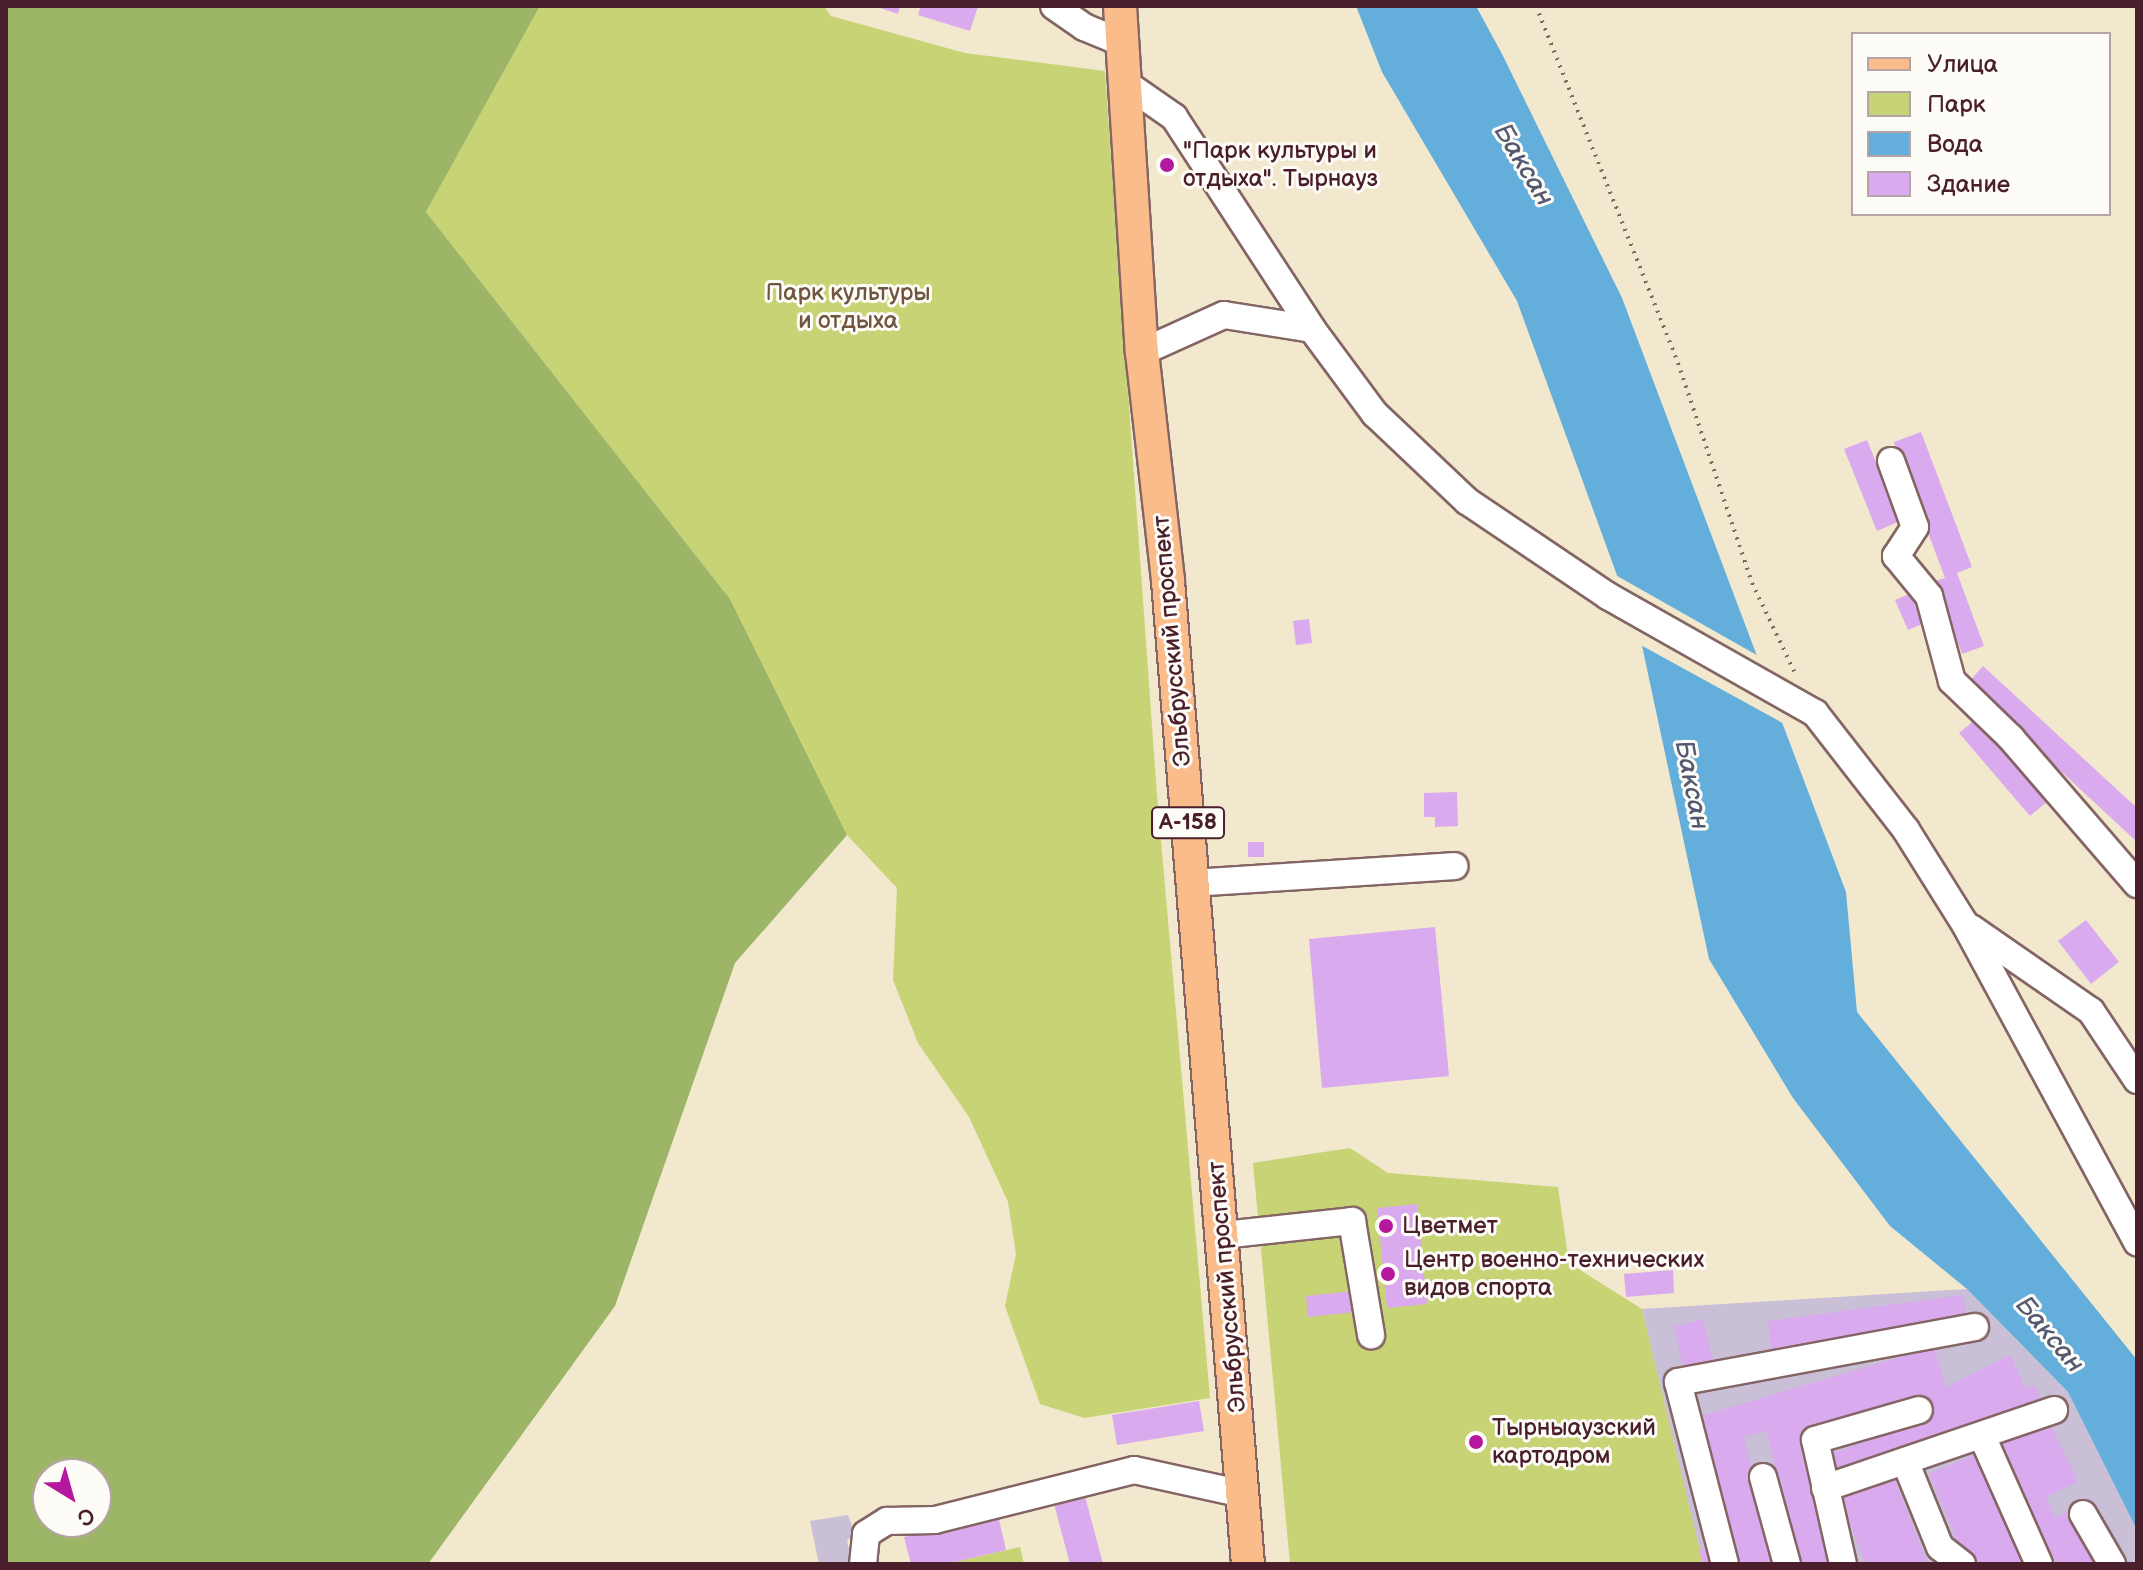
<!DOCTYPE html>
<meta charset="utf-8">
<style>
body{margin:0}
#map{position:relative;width:2143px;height:1570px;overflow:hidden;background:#f1e8ce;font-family:"Balsamiq Sans",sans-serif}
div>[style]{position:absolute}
.industrial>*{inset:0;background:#c9bfd7}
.green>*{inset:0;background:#c7d375}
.forest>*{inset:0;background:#9db566}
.water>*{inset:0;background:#63aedb}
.pier>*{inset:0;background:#f1e8ce}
.building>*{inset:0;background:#d9aaee}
.path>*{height:4px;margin-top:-2px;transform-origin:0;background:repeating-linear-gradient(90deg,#846564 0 2px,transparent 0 8px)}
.roads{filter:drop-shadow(2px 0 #846564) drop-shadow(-2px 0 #846564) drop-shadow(0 2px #846564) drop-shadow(0 -2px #846564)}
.minor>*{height:26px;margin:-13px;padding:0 13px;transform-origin:13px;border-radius:13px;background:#fff}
.major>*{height:32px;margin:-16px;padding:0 16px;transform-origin:16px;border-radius:16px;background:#fabc8b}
.dots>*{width:22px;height:22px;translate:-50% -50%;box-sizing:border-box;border:4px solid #fdfcf7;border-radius:50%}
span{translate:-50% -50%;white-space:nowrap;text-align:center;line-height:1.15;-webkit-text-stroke:6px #fdfcf7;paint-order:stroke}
.shield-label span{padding:2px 6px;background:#fdfcf7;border:2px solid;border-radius:6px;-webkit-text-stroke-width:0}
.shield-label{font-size:22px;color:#4a1f2b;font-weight:700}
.poi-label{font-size:24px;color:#4a1f2b}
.left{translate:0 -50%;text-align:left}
.park-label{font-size:24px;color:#705541}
.street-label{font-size:24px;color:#4a1f2b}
.water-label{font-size:26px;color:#545871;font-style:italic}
.frame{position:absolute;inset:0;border:8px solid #4a1f2b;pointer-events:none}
.legend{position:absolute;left:1851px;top:32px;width:260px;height:184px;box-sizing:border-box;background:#fdfcf7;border:2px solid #b5a4a5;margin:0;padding:10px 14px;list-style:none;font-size:24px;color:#4a1f2b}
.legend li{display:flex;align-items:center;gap:16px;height:40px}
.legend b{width:40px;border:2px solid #b5a4a5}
.north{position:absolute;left:32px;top:1458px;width:80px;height:80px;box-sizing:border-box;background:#fdfcf7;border:2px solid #b5a4a5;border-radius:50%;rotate:143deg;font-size:22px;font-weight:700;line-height:32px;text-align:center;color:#4a1f2b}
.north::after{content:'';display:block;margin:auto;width:28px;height:36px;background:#b5179e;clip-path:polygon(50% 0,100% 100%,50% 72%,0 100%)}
</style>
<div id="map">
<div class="industrial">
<i style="clip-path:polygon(1967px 1289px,2068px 1392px,2137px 1530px,2137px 1564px,1719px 1564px,1715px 1546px,1699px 1550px,1642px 1309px)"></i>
<i style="clip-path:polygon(848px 1515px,855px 1535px,847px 1540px,852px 1564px,819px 1564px,810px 1521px)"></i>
</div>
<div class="green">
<i style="clip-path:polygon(540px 6px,824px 6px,831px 16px,965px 53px,1105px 71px,1157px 795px,1210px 1398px,1084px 1418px,1040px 1404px,1005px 1306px,1016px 1254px,1008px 1202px,969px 1117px,918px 1043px,893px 980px,897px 888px,847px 835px,730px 599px,426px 212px)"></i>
<i style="clip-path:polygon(1350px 1148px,1388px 1173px,1558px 1187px,1569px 1263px,1642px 1309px,1703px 1564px,1290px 1564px,1253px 1163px)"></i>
<i style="clip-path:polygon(1020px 1547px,1024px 1564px,946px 1564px)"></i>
</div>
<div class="forest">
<i style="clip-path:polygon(evenodd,6px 6px,540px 6px,426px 212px,730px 599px,847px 835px,735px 963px,615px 1306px,428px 1564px,6px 1564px,6px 6px,48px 1474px,96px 1474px,96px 1522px,48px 1522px,48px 1474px)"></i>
</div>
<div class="water">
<i style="clip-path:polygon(1356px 6px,1476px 6px,1502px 54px,1622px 298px,1846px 892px,1857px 1012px,2137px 1360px,2137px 1530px,2068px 1392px,1967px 1289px,1890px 1226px,1793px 1098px,1709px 959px,1641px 641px,1517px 301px,1382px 72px)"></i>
</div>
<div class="pier">
<i style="clip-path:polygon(1612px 573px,1762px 658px,1788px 726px,1637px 643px)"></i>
</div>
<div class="building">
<i style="clip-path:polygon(874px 6px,900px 6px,898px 14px)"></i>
<i style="clip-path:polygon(921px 6px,978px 6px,970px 31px,918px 15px)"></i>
<i style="clip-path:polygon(1921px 432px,1972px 567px,1957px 573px,1984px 646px,1962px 654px,1935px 581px,1945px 578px,1894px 442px)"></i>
<i style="clip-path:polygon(1867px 440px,1900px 521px,1877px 531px,1844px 449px)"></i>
<i style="clip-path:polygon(1914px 592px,1927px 622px,1908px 630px,1895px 600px)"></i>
<i style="clip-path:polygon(1309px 619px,1312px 643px,1296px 645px,1293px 621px)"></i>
<i style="clip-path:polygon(1983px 666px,2137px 808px,2137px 842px,1967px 684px)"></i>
<i style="clip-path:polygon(1976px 719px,2047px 802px,2030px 816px,1959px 733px)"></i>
<i style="clip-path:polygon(1457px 792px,1458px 826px,1435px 827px,1435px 817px,1424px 817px,1424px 793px)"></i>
<i style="clip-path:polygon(1248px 842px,1264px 842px,1264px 857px,1248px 857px)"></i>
<i style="clip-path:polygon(2086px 920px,2119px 962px,2091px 984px,2058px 941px)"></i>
<i style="clip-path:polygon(1435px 927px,1449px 1076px,1322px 1088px,1309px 939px)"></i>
<i style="clip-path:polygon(1417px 1204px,1427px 1304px,1387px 1308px,1377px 1208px)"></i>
<i style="clip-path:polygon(1673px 1270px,1674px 1293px,1626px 1297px,1624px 1274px)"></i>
<i style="clip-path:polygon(1353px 1291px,1355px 1312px,1308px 1317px,1306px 1296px)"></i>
<i style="clip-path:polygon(1963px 1295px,1967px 1323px,1771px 1349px,1768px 1321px)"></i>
<i style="clip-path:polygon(1703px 1319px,1714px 1364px,1684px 1371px,1674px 1327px)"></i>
<i style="clip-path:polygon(1934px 1347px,1946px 1387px,2010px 1355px,2026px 1388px,2035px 1385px,2043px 1409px,1838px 1478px,1830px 1454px,1932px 1419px,1925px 1404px,1799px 1442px,1829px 1564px,1799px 1564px,1766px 1430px,1744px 1437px,1777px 1564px,1729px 1564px,1695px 1418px)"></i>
<i style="clip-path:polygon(1199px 1401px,1204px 1431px,1117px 1445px,1112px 1415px)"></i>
<i style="clip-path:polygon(2048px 1420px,2078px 1482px,2046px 1497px,2055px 1517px,2074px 1509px,2099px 1564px,2050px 1564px,1995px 1445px)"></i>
<i style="clip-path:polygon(1976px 1454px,2023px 1564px,1967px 1564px,1929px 1474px)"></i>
<i style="clip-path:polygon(1891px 1471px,1928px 1564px,1866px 1564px,1837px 1492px)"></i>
<i style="clip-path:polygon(1085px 1496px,1103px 1564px,1070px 1564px,1054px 1504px)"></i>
<i style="clip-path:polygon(998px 1515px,1006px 1550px,946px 1564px,911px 1564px,904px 1537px)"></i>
<i style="clip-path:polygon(1715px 1546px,1719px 1564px,1703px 1564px,1699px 1550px)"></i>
</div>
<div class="path">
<i style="left:1536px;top:6px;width:384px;rotate:68.3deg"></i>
<i style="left:1678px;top:363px;width:232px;rotate:71.4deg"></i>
<i style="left:1752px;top:583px;width:98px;rotate:64.5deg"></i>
</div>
<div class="roads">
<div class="minor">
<i style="left:1054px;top:6px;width:37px;rotate:35deg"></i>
<i style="left:1084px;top:27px;width:42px;rotate:22.3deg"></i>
<i style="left:1125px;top:83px;width:60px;rotate:34.8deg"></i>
<i style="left:1174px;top:117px;width:253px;rotate:56.9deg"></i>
<i style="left:1312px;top:329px;width:106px;rotate:53.5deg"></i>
<i style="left:1375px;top:414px;width:127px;rotate:43.4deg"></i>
<i style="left:1467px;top:501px;width:170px;rotate:34deg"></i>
<i style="left:1608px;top:596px;width:238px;rotate:29.5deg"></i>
<i style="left:1815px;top:713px;width:148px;rotate:52.1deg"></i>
<i style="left:1906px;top:830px;width:111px;rotate:57.9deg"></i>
<i style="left:1965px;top:924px;width:362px;rotate:61.6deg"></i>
<i style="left:1142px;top:352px;width:90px;rotate:-24.3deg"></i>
<i style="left:1224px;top:315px;width:89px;rotate:9deg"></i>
<i style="left:1891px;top:461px;width:70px;rotate:70deg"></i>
<i style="left:1915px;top:527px;width:35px;rotate:123deg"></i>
<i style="left:1896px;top:556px;width:52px;rotate:50.5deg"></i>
<i style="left:1929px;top:596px;width:88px;rotate:74.9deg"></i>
<i style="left:1952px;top:681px;width:82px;rotate:44deg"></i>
<i style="left:2011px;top:738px;width:193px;rotate:49.2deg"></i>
<i style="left:1193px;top:883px;width:262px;rotate:-3.7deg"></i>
<i style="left:1971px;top:928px;width:146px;rotate:34.7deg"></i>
<i style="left:2091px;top:1011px;width:83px;rotate:56.3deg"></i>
<i style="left:1223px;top:1235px;width:130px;rotate:-6.2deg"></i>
<i style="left:1352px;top:1221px;width:116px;rotate:80.5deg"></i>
<i style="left:1982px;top:1436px;width:140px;rotate:66deg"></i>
<i style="left:1905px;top:1461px;width:93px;rotate:67.9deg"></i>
<i style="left:1940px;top:1547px;width:28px;rotate:38deg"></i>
<i style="left:1763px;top:1477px;width:90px;rotate:74.6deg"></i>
<i style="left:1825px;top:1488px;width:242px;rotate:-18.8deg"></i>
<i style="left:2083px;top:1514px;width:58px;rotate:59.9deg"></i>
<i style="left:863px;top:1564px;width:30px;rotate:-84deg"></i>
<i style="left:866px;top:1534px;width:25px;rotate:-32deg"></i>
<i style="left:887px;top:1521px;width:48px;rotate:-1.2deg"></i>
<i style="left:935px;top:1520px;width:205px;rotate:-14.1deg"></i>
<i style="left:1134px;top:1470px;width:112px;rotate:12.4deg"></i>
<i style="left:1725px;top:1564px;width:188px;rotate:-104.5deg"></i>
<i style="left:1678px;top:1382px;width:302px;rotate:-10.5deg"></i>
<i style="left:1843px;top:1564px;width:127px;rotate:-102.7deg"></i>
<i style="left:1815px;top:1440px;width:108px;rotate:-16.1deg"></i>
</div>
<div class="major">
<i style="left:1120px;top:6px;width:347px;rotate:86.4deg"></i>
<i style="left:1142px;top:352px;width:230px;rotate:83.5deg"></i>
<i style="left:1168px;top:581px;width:986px;rotate:85.35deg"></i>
</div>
</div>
<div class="dots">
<i style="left:1167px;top:165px;background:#b5179e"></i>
<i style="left:1386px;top:1226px;background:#b5179e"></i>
<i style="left:1388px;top:1274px;background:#b5179e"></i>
<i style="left:1476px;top:1442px;background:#b5179e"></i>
</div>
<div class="shield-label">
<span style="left:1188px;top:823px">А-158</span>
</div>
<div class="poi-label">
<span class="left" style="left:1183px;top:165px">"Парк культуры и<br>отдыха". Тырнауз</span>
<span class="left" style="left:1402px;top:1226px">Цветмет</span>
<span class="left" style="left:1404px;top:1274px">Центр военно-технических<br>видов спорта</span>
<span class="left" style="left:1492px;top:1442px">Тырныаузский<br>картодром</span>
</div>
<div class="park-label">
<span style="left:848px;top:307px">Парк культуры<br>и отдыха</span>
</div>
<div class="street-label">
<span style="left:1172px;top:641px;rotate:-95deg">Эльбрусский проспект</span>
<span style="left:1227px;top:1287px;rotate:-95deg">Эльбрусский проспект</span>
</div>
<div class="water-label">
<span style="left:1523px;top:165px;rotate:59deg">Баксан</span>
<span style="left:1691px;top:785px;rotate:79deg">Баксан</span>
<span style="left:2049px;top:1335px;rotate:50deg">Баксан</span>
</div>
<div class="frame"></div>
<ul class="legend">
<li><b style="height:10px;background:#fabc8b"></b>Улица</li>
<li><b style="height:22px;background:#c7d375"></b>Парк</li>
<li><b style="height:22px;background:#63aedb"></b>Вода</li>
<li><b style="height:22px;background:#d9aaee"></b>Здание</li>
</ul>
<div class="north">С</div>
</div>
